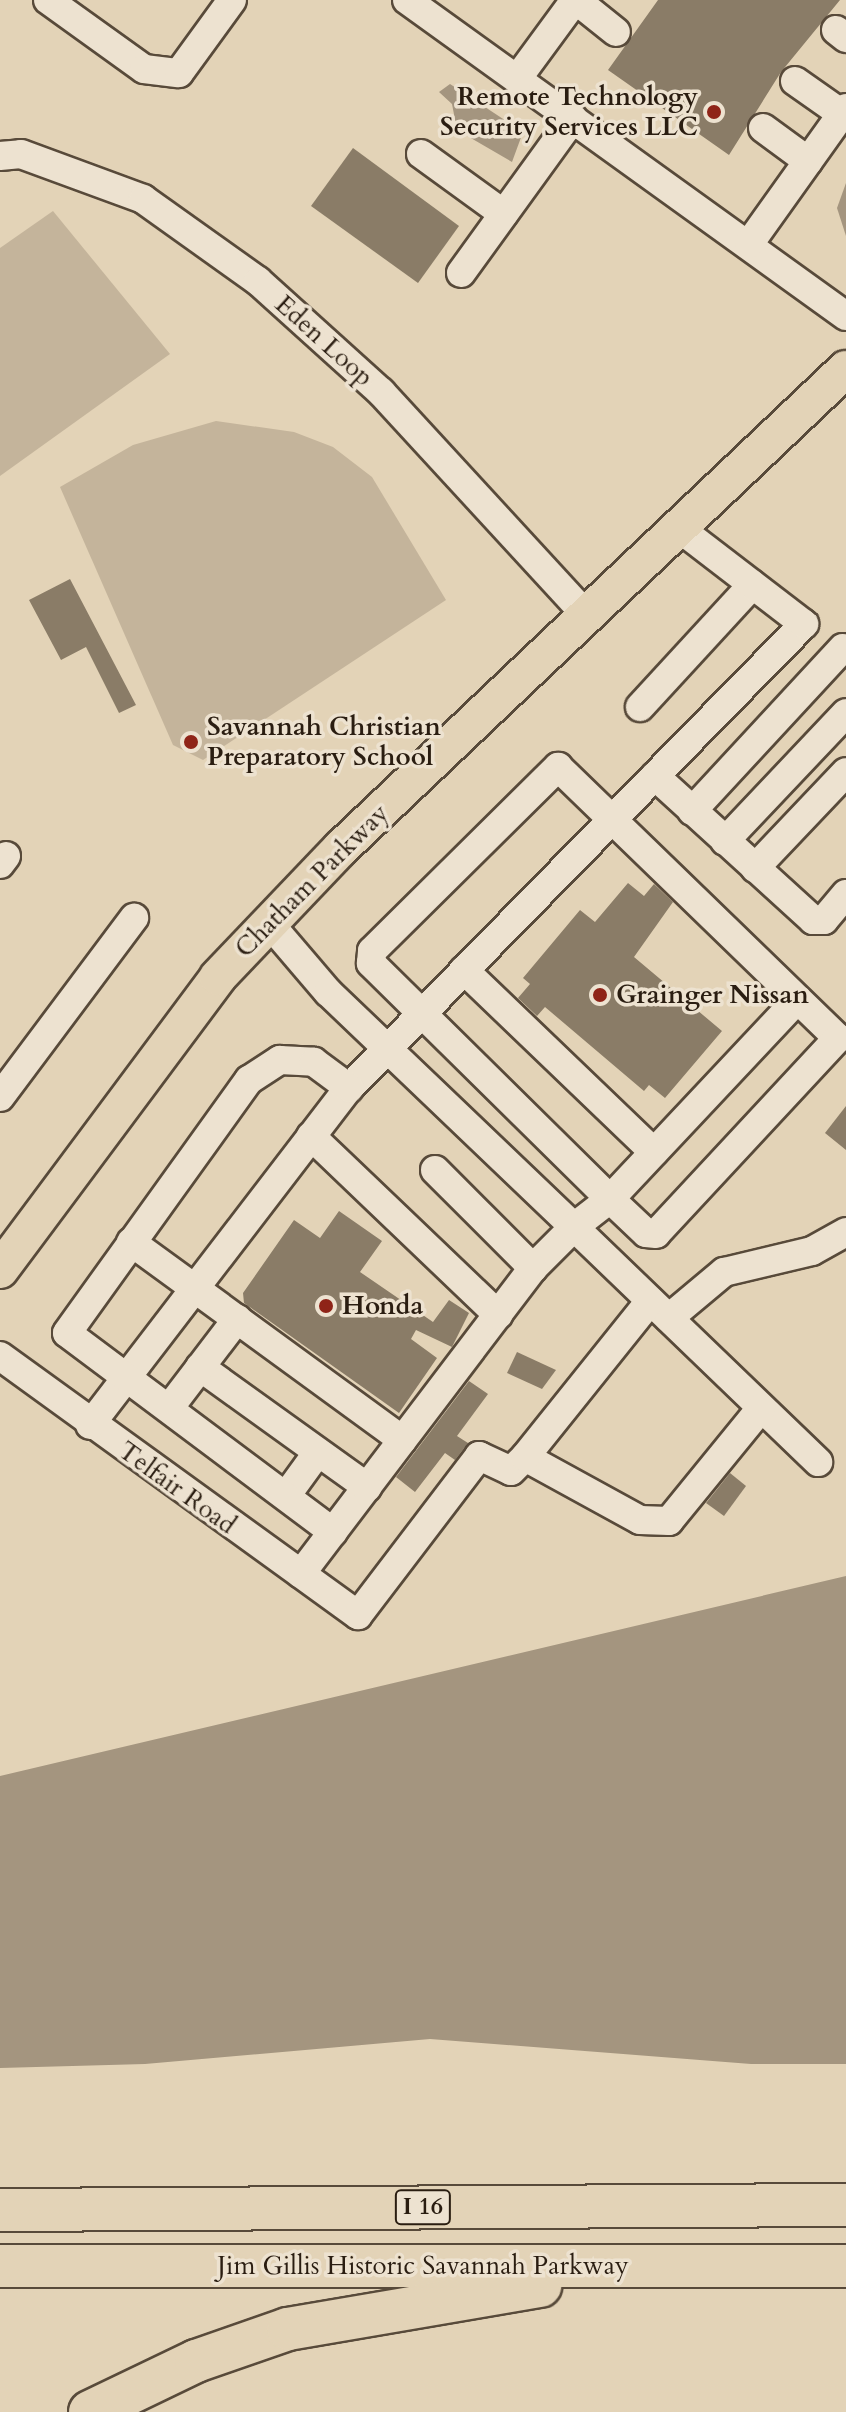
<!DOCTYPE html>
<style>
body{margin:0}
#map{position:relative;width:846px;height:2412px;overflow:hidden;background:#e3d3b7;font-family:Cardo,serif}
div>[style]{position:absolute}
.green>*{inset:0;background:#c4b49b}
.water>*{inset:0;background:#a4957f}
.building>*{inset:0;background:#8a7c67}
.roads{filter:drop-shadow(2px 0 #584a3a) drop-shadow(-2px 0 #584a3a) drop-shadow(0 2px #584a3a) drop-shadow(0 -2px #584a3a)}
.minor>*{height:28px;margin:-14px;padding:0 14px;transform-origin:14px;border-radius:14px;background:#ede2d0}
.major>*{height:36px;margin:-18px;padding:0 18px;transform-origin:18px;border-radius:18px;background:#e3d3b7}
.highway>*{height:42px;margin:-21px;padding:0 21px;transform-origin:21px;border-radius:21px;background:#e3d3b7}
.dots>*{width:22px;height:22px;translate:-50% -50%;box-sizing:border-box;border:4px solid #ede2d0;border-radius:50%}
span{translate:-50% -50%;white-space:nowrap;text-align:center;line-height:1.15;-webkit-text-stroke:7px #ede2d0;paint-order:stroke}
.shield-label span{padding:2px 6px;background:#ede2d0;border:2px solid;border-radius:6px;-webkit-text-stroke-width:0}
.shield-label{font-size:24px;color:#2a1d11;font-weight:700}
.poi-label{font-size:26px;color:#2a1d11;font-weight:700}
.right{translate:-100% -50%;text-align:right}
.left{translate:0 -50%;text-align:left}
.street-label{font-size:26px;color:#2a1d11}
</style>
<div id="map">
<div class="green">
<i style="clip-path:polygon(53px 211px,170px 354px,0 476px,0 248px)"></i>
<i style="clip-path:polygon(216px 421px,294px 432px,333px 447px,372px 477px,446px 600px,203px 760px,173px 745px,60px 487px,133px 445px)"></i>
</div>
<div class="water">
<i style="clip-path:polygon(450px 84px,523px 132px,512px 162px,457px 130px,452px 104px,439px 92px)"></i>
<i style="clip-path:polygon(846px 183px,846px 236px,837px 208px)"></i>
<i style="clip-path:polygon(846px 1576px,846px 2064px,751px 2064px,430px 2039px,145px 2064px,0 2068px,0 1776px)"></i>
</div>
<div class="building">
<i style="clip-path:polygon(658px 0,840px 0,781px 72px,729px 155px,608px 70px)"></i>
<i style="clip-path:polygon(353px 148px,459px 226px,418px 283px,311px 206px)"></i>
<i style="clip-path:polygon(70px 579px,136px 705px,119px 713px,86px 647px,61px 660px,29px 600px)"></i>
<i style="clip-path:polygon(628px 883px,644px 896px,654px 884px,673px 902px,634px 957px,722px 1031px,665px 1098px,649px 1085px,644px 1091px,545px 1007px,537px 1016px,518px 998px,530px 984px,523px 978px,580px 910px,595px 922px)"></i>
<i style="clip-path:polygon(846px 1106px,846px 1150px,825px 1133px)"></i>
<i style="clip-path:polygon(339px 1211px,382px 1241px,360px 1272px,433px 1322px,449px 1300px,469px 1313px,452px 1347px,416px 1330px,411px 1339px,437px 1358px,399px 1413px,244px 1303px,243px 1293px,294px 1220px,320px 1238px)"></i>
<i style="clip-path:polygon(517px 1352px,556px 1370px,542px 1389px,507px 1373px)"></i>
<i style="clip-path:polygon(469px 1381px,488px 1394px,457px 1436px,468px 1443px,455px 1460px,445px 1453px,415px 1492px,396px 1477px)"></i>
<i style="clip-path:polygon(730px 1473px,746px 1486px,724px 1516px,706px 1503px)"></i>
</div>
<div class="roads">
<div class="minor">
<i style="left:48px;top:0;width:118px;rotate:35.7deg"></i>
<i style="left:144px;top:69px;width:35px;rotate:7deg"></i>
<i style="left:179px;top:73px;width:90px;rotate:-54deg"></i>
<i style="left:407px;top:0;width:541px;rotate:35.75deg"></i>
<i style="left:576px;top:0;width:51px;rotate:38.7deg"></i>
<i style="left:836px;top:30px;width:13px;rotate:39deg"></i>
<i style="left:517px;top:79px;width:98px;rotate:-53.7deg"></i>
<i style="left:795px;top:81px;width:57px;rotate:35.1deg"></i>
<i style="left:763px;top:128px;width:56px;rotate:36.3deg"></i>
<i style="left:421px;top:154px;width:102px;rotate:35.9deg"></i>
<i style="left:0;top:156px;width:21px;rotate:-5deg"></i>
<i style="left:21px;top:154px;width:130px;rotate:20.2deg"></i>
<i style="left:143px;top:199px;width:141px;rotate:35.5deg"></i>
<i style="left:258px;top:281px;width:166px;rotate:42.1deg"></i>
<i style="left:381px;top:392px;width:306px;rotate:47.4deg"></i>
<i style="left:749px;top:244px;width:167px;rotate:-54.5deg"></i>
<i style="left:461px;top:273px;width:191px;rotate:-54.1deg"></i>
<i style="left:640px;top:707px;width:166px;rotate:-47.4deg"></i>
<i style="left:558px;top:767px;width:390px;rotate:44.1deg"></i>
<i style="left:838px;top:1038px;width:267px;rotate:132.9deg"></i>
<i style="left:656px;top:1234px;width:10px;rotate:-174deg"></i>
<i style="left:646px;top:1233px;width:50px;rotate:-136.6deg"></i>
<i style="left:610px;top:1199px;width:336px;rotate:-135.4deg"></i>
<i style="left:371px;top:963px;width:12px;rotate:-85deg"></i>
<i style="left:372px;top:951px;width:262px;rotate:-44.7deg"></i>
<i style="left:655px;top:776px;width:214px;rotate:42.3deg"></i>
<i style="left:813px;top:920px;width:11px"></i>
<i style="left:824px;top:920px;width:34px;rotate:-50deg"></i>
<i style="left:692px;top:811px;width:222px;rotate:-47.2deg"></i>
<i style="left:725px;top:841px;width:176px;rotate:-46.6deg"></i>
<i style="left:0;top:864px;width:10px;rotate:-53deg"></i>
<i style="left:755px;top:868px;width:132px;rotate:-46.5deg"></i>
<i style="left:269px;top:923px;width:91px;rotate:49.5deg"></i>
<i style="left:328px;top:992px;width:340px;rotate:43.7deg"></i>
<i style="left:574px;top:1227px;width:58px;rotate:135deg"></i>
<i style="left:533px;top:1268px;width:384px;rotate:127.2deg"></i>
<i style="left:464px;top:970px;width:263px;rotate:43.8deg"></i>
<i style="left:796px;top:1001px;width:272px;rotate:133.2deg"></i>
<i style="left:610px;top:1199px;width:46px;rotate:142.1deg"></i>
<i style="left:574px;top:1227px;width:339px;rotate:43.9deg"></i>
<i style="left:0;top:1097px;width:224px;rotate:-53.2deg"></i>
<i style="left:311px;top:1136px;width:259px;rotate:43.7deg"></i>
<i style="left:435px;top:1170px;width:139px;rotate:45deg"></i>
<i style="left:131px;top:1242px;width:336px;rotate:36.1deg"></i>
<i style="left:669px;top:1318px;width:72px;rotate:-39.9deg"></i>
<i style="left:724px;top:1272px;width:90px;rotate:-13.4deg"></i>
<i style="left:812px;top:1251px;width:39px;rotate:-29deg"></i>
<i style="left:0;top:1356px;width:442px;rotate:35.9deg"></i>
<i style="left:358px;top:1615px;width:200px;rotate:-52.7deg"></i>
<i style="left:479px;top:1456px;width:35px;rotate:25deg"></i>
<i style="left:511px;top:1471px;width:20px;rotate:-45deg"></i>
<i style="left:525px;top:1457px;width:131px;rotate:28.7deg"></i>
<i style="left:640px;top:1520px;width:29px;rotate:2deg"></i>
<i style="left:669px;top:1521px;width:146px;rotate:-50.8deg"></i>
<i style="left:200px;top:1367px;width:206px;rotate:35.7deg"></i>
<i style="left:170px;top:1407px;width:111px;rotate:-52.7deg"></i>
<i style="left:90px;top:1425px;width:425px;rotate:-52.5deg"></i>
<i style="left:349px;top:1088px;width:650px;rotate:-45.56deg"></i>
<i style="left:804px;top:624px;width:156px;rotate:-142.5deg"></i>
<i style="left:525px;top:1457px;width:200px;rotate:-51.3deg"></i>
<i style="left:286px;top:1496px;width:54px;rotate:-54deg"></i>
<i style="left:333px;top:1532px;width:332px;rotate:-143.2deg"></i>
<i style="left:67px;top:1333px;width:312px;rotate:-54.3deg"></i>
<i style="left:249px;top:1080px;width:37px;rotate:-33deg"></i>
<i style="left:280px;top:1060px;width:34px;rotate:3deg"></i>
<i style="left:314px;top:1062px;width:44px;rotate:36.6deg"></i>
</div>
<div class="major">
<i style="left:0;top:1270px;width:365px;rotate:-53.3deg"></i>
<i style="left:218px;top:977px;width:178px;rotate:-46.4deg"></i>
<i style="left:341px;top:848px;width:696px;rotate:-43.49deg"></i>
</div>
<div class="highway">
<i style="left:0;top:2210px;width:846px;rotate:-0.34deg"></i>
<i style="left:0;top:2266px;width:846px"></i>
<i style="left:90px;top:2412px;width:118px;rotate:-25.7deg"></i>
<i style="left:196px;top:2361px;width:97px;rotate:-19.2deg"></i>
<i style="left:288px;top:2329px;width:256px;rotate:-9.7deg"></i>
</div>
</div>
<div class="dots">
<i style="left:714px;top:112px;background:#8f2418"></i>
<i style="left:191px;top:742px;background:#8f2418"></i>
<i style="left:600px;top:995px;background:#8f2418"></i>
<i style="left:326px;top:1306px;background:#8f2418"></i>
</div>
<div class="shield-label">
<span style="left:423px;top:2207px">I 16</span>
</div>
<div class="poi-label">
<span class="right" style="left:698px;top:112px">Remote Technology<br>Security Services LLC</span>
<span class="left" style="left:207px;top:742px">Savannah Christian<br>Preparatory School</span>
<span class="left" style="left:616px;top:995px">Grainger Nissan</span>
<span class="left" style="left:342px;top:1306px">Honda</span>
</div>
<div class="street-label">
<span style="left:324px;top:341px;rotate:42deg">Eden Loop</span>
<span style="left:312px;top:881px;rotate:-45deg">Chatham Parkway</span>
<span style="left:177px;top:1488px;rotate:36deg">Telfair Road</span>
<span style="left:423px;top:2266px">Jim Gillis Historic Savannah Parkway</span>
</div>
</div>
